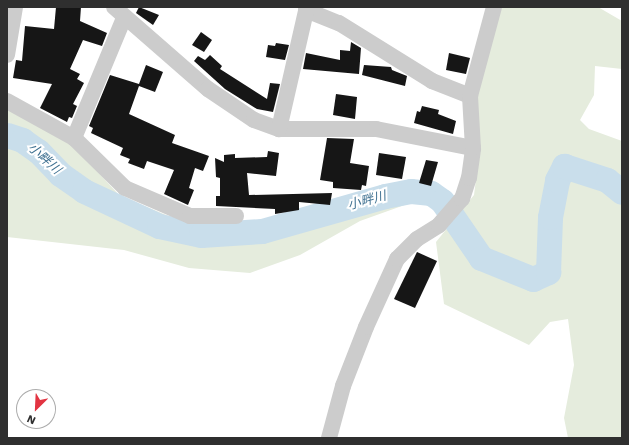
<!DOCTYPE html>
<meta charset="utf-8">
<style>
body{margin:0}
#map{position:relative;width:629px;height:445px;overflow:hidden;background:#fff;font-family:"Work Sans","Noto Sans JP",sans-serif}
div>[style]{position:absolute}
.green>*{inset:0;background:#e5ecdd}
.river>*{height:25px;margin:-12.5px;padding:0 12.5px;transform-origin:12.5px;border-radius:12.5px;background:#c9deeb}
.building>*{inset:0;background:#161616}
.minor>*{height:16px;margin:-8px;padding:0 8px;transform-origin:8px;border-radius:8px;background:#ccc}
span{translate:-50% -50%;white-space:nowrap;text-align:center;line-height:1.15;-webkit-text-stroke:4px #fff;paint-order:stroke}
.water-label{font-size:13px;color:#3e7090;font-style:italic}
.frame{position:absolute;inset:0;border:8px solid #2f2f2f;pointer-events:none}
.north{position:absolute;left:16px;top:389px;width:40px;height:40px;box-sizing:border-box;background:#fff;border:1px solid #acacac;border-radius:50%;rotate:204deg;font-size:11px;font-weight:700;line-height:16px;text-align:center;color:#2f2f2f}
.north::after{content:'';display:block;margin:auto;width:14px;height:18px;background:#e23442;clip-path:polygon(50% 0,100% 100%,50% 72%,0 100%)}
</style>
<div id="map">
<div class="green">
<i style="clip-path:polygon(499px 7px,598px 7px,622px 21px,622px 69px,595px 66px,594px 95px,580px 120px,589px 129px,622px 141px,622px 438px,568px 438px,564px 418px,574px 365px,568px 319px,550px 322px,529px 345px,444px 304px,436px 242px,474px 195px,480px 147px,475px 94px)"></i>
<i style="clip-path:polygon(7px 99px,70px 142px,120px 196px,193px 226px,310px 222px,367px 206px,413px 202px,360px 221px,300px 255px,250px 273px,189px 268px,124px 250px,7px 237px)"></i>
</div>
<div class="river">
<i style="left:7px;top:135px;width:16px;rotate:18deg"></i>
<i style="left:22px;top:140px;width:19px;rotate:35deg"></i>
<i style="left:38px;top:151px;width:32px;rotate:46deg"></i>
<i style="left:60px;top:174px;width:29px;rotate:35deg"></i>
<i style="left:84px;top:191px;width:83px;rotate:25deg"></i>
<i style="left:159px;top:226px;width:43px;rotate:12.1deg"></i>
<i style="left:201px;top:235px;width:61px;rotate:-3.8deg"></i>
<i style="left:262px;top:231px;width:128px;rotate:-15.9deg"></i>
<i style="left:385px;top:196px;width:26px;rotate:-11deg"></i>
<i style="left:411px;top:191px;width:20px;rotate:6deg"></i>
<i style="left:431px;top:193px;width:14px;rotate:36deg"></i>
<i style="left:442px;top:201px;width:69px;rotate:55.6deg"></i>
<i style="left:481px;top:258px;width:56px;rotate:22deg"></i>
<i style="left:533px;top:279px;width:17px;rotate:-25deg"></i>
<i style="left:548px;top:272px;width:55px;rotate:-87.9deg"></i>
<i style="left:550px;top:217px;width:38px;rotate:-79deg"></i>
<i style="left:557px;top:180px;width:16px;rotate:-63deg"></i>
<i style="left:564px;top:166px;width:45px;rotate:18deg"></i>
<i style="left:607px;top:180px;width:19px;rotate:39deg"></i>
</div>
<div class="building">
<i style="clip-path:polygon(56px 7px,81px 7px,80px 21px,107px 33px,102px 46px,83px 40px,70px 69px,80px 74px,77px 79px,84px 83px,73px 104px,77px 106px,72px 118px,69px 117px,67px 122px,40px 108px,52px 84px,13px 78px,16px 60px,22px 61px,25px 26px,54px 29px)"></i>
<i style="clip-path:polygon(139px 7px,159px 15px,153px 25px,136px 13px)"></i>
<i style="clip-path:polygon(201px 32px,212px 40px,204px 52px,192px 45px)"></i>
<i style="clip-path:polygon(351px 42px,361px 48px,359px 74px,303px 69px,306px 53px,340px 60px,340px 50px,350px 51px)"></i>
<i style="clip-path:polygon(276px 43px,289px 45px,285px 60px,266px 57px,268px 45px,275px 46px)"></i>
<i style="clip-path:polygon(449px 53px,470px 58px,466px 74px,446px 70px)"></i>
<i style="clip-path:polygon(210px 55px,222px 66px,220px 69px,267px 99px,270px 83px,280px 84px,273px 112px,257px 109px,225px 89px,194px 61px,198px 56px,205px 60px)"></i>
<i style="clip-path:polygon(146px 65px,163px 72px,155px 92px,139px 86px,129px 114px,175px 135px,172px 143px,209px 156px,203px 171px,195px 168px,189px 188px,194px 190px,188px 205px,164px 194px,174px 170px,147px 161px,144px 169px,128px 163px,130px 159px,120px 155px,123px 148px,91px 133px,93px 128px,89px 126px,110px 75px,139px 84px)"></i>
<i style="clip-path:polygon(364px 65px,391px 67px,392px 70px,407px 76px,405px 86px,362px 75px)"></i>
<i style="clip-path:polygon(336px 94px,357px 97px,355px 119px,333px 115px)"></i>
<i style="clip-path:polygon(422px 106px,439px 110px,438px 114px,456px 121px,453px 134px,414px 123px,417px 111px,420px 112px)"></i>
<i style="clip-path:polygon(327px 138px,354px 139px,350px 163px,369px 166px,366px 186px,362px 185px,361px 190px,333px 188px,333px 182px,320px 180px)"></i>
<i style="clip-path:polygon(268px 151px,279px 153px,276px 176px,247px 173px,249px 195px,332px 193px,330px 205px,299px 202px,299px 210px,275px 214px,275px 209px,216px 206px,216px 196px,220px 196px,220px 178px,216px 177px,215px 158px,224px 162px,224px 155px,235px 154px,235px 158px,267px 157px)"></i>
<i style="clip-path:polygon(379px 153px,406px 157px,402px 179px,376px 175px)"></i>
<i style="clip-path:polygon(426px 160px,438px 162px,431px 186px,419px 183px)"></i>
<i style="clip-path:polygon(417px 252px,437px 261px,415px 308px,394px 299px)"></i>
</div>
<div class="minor">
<i style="left:114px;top:7px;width:125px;rotate:41.1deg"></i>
<i style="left:208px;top:89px;width:55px;rotate:34deg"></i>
<i style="left:254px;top:120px;width:27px;rotate:20deg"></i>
<i style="left:279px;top:129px;width:97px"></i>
<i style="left:376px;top:129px;width:99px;rotate:11.1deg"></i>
<i style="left:306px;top:10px;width:35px;rotate:22deg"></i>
<i style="left:339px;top:23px;width:110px;rotate:31.9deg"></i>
<i style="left:432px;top:81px;width:41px;rotate:21.5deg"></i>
<i style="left:7px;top:55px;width:49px;rotate:-80.5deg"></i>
<i style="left:7px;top:101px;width:77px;rotate:28.9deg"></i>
<i style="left:74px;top:138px;width:71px;rotate:44.4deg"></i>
<i style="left:125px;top:188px;width:71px;rotate:23.3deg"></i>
<i style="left:190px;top:216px;width:46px"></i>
<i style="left:279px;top:129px;width:125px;rotate:-77.1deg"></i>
<i style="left:74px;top:138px;width:130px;rotate:-67.4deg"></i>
<i style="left:329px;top:438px;width:54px;rotate:-74.9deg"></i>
<i style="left:343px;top:386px;width:63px;rotate:-68.7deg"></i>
<i style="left:366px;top:327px;width:75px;rotate:-65.5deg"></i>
<i style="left:397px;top:259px;width:28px;rotate:-45deg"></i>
<i style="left:417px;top:239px;width:26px;rotate:-32deg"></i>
<i style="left:439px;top:225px;width:35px;rotate:-49deg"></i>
<i style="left:462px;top:199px;width:22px;rotate:-72deg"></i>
<i style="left:469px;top:178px;width:30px;rotate:-82deg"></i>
<i style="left:473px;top:148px;width:52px;rotate:-93.3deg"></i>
<i style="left:470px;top:96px;width:92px;rotate:-74.9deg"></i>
</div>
<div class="water-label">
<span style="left:44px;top:159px;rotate:42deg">小畔川</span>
<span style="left:367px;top:201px;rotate:-15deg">小畔川</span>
</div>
<div class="frame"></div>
<div class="north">N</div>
</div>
